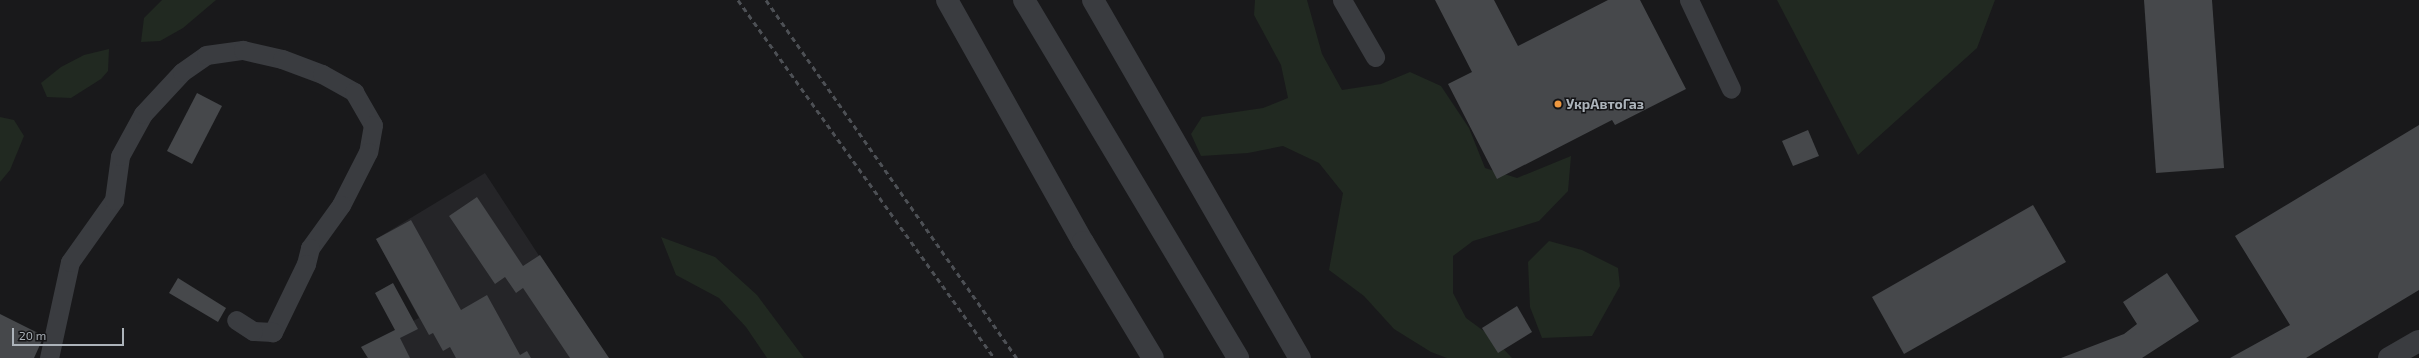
<!DOCTYPE html>
<meta charset="utf-8">
<style>
body{margin:0}
#map{position:relative;width:2419px;height:358px;overflow:hidden;background:#19191b;font-family:"Exo 2",sans-serif}
div>[style]{position:absolute}
.built>*{inset:0;background:#252528}
.green>*{inset:0;background:#212921}
.building>*{inset:0;background:#46484b}
.service>*{height:19px;margin:-9.5px;padding:0 9.5px;transform-origin:9.5px;border-radius:9.5px;background:#3a3c40}
.minor>*{height:22px;margin:-11px;padding:0 11px;transform-origin:11px;border-radius:11px;background:#3a3c40}
.tertiary>*{height:22px;margin:-11px;padding:0 11px;transform-origin:11px;border-radius:11px;background:#3a3c40}
.rail>*{height:3px;margin-top:-1.5px;transform-origin:0;background:repeating-linear-gradient(90deg,#4d5055 0 5px,transparent 0 9px)}
.dots>*{width:11px;height:11px;translate:-50% -50%;box-sizing:border-box;border:2px solid #141416;border-radius:50%}
span{translate:-50% -50%;white-space:nowrap;text-align:center;line-height:1.15;-webkit-text-stroke:3px #141416;paint-order:stroke}
.poi-label{font-size:14px;color:#acb3ba;font-weight:700}
.left{translate:0 -50%;text-align:left}
.scale{position:absolute;left:12px;top:328px;width:112px;height:18px;box-sizing:border-box;border:2px solid #acb3ba;border-top:0;padding-left:5px;font-size:12px;line-height:14px;white-space:nowrap;color:#acb3ba;-webkit-text-stroke:3px #141416;paint-order:stroke}
</style>
<div id="map">
<div class="built">
<i style="clip-path:polygon(485px 173px,549px 271px,609px 358px,365px 358px,367px 357px,361px 347px,419px 318px,376px 239px)"></i>
</div>
<div class="green">
<i style="clip-path:polygon(162px 0,216px 0,183px 28px,160px 41px,141px 42px,144px 18px)"></i>
<i style="clip-path:polygon(1255px 0,1307px 0,1322px 54px,1342px 90px,1381px 84px,1410px 72px,1441px 86px,1469px 128px,1485px 168px,1517px 178px,1571px 156px,1568px 191px,1539px 221px,1473px 241px,1453px 256px,1453px 293px,1466px 318px,1492px 337px,1512px 358px,1447px 358px,1431px 352px,1394px 329px,1364px 296px,1329px 270px,1343px 193px,1319px 163px,1283px 146px,1248px 153px,1201px 156px,1191px 134px,1202px 117px,1263px 108px,1288px 98px,1281px 65px,1254px 15px)"></i>
<i style="clip-path:polygon(1777px 0,1995px 0,1977px 48px,1858px 155px)"></i>
<i style="clip-path:polygon(109px 49px,108px 71px,101px 79px,71px 98px,47px 97px,41px 83px,61px 67px,84px 55px)"></i>
<i style="clip-path:polygon(0 117px,14px 120px,24px 136px,10px 170px,0 182px)"></i>
<i style="clip-path:polygon(661px 237px,715px 257px,757px 295px,804px 358px,767px 358px,746px 327px,719px 298px,676px 275px)"></i>
<i style="clip-path:polygon(1549px 241px,1582px 250px,1618px 268px,1620px 286px,1592px 336px,1542px 338px,1530px 307px,1528px 262px)"></i>
</div>
<div class="building">
<i style="clip-path:polygon(1435px 0,1494px 0,1518px 46px,1608px 0,1640px 0,1686px 89px,1615px 125px,1612px 120px,1497px 179px,1448px 84px,1472px 72px)"></i>
<i style="clip-path:polygon(2144px 0,2212px 0,2224px 168px,2156px 173px)"></i>
<i style="clip-path:polygon(197px 93px,222px 106px,192px 164px,167px 151px)"></i>
<i style="clip-path:polygon(2419px 125px,2419px 290px,2306px 358px,2230px 358px,2290px 325px,2235px 236px)"></i>
<i style="clip-path:polygon(1808px 130px,1819px 156px,1793px 166px,1782px 141px)"></i>
<i style="clip-path:polygon(477px 197px,523px 266px,540px 255px,609px 358px,570px 358px,523px 288px,516px 293px,505px 277px,495px 284px,449px 216px)"></i>
<i style="clip-path:polygon(2033px 205px,2066px 262px,1904px 354px,1872px 297px)"></i>
<i style="clip-path:polygon(411px 220px,461px 310px,487px 295px,520px 355px,527px 351px,531px 358px,456px 358px,450px 347px,443px 351px,433px 333px,429px 335px,376px 239px)"></i>
<i style="clip-path:polygon(2167px 273px,2199px 321px,2142px 358px,2061px 358px,2124px 334px,2137px 324px,2123px 302px)"></i>
<i style="clip-path:polygon(178px 278px,226px 308px,218px 322px,169px 293px)"></i>
<i style="clip-path:polygon(393px 283px,418px 329px,400px 338px,410px 358px,368px 358px,361px 347px,395px 330px,375px 293px)"></i>
<i style="clip-path:polygon(1517px 306px,1532px 332px,1498px 353px,1482px 328px)"></i>
<i style="clip-path:polygon(0 314px,44px 336px,34px 358px,0 358px)"></i>
</div>
<div class="service">
<i style="left:1342px;top:0;width:66px;rotate:59.9deg"></i>
<i style="left:1689px;top:0;width:98px;rotate:64.7deg"></i>
<i style="left:49px;top:358px;width:98px;rotate:-77.7deg"></i>
<i style="left:70px;top:262px;width:76px;rotate:-54.6deg"></i>
<i style="left:114px;top:200px;width:44px;rotate:-82.2deg"></i>
<i style="left:120px;top:156px;width:48px;rotate:-61.3deg"></i>
<i style="left:143px;top:114px;width:57px;rotate:-47.1deg"></i>
<i style="left:182px;top:72px;width:29px;rotate:-35deg"></i>
<i style="left:206px;top:55px;width:37px;rotate:-8deg"></i>
<i style="left:243px;top:50px;width:40px;rotate:13deg"></i>
<i style="left:282px;top:59px;width:43px;rotate:20.6deg"></i>
<i style="left:322px;top:74px;width:37px;rotate:29deg"></i>
<i style="left:354px;top:92px;width:38px;rotate:60deg"></i>
<i style="left:373px;top:125px;width:27px;rotate:100deg"></i>
<i style="left:368px;top:152px;width:59px;rotate:117deg"></i>
<i style="left:341px;top:205px;width:53px;rotate:125.8deg"></i>
<i style="left:310px;top:248px;width:16px;rotate:104deg"></i>
<i style="left:306px;top:264px;width:76px;rotate:115.9deg"></i>
<i style="left:273px;top:332px;width:20px;rotate:-177deg"></i>
<i style="left:253px;top:331px;width:20px;rotate:-147deg"></i>
</div>
<div class="minor">
<i style="left:2389px;top:358px;width:34px;rotate:-30deg"></i>
</div>
<div class="tertiary">
<i style="left:947px;top:0;width:278px;rotate:60.7deg"></i>
<i style="left:1083px;top:242px;width:135px;rotate:58.9deg"></i>
<i style="left:1024px;top:0;width:417px;rotate:59.1deg"></i>
<i style="left:1093px;top:0;width:414px;rotate:60deg"></i>
</div>
<div class="rail">
<i style="left:738px;top:0;width:440px;rotate:54.4deg"></i>
<i style="left:766px;top:0;width:437px;rotate:55deg"></i>
</div>
<div class="dots">
<i style="left:1558px;top:104px;background:#ed973f"></i>
</div>
<div class="poi-label">
<span class="left" style="left:1566px;top:104px">УкрАвтоГаз</span>
</div>
<div class="scale">20 m</div>
</div>
